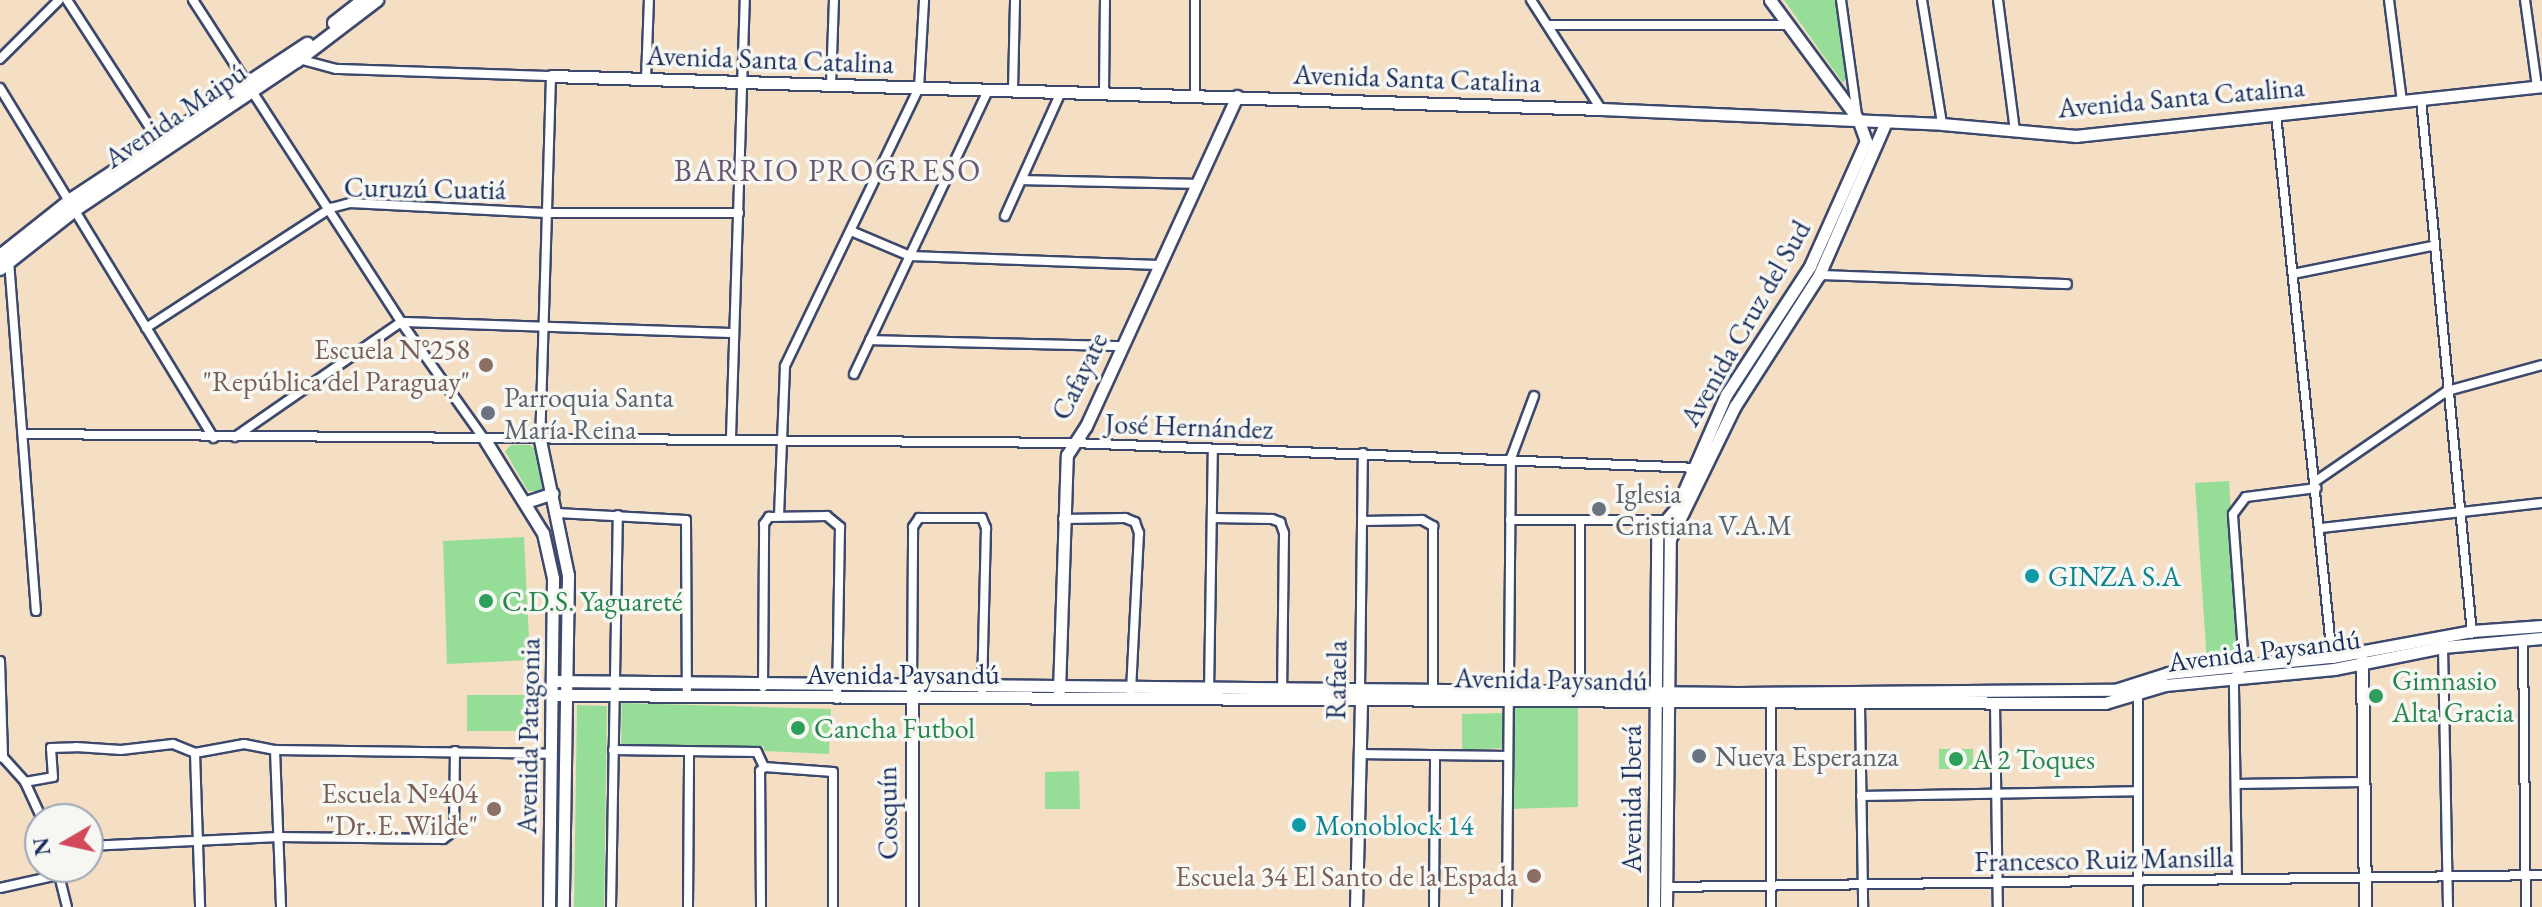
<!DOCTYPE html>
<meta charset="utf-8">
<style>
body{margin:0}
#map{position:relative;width:2542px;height:907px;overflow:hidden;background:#f4dfc5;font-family:"EB Garamond",serif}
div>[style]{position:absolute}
.green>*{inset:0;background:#96de98}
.roads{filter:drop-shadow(2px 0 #3c496d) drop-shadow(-2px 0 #3c496d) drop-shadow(0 2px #3c496d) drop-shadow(0 -2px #3c496d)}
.street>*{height:8px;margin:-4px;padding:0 4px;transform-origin:4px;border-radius:4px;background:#fff}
.secondary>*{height:11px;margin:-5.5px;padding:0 5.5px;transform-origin:5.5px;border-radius:5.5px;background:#fff}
.primary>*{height:12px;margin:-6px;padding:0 6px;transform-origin:6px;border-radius:6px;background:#fff}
.dots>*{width:22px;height:22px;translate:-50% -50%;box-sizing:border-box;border:4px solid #f6f6f2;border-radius:50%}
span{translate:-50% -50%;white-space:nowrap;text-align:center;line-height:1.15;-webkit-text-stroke:7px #f6f6f2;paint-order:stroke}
.street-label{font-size:28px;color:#1b2f5e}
.education-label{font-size:28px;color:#785e54}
.right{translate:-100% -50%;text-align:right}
.worship-label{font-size:28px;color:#5b616d}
.left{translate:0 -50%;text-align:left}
.culture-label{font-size:28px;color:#0d838f}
.leisure-label{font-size:28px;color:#27864d}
.neighbourhood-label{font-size:30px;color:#675770;letter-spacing:2px}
.north{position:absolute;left:24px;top:803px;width:80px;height:80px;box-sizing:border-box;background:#f6f6f2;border:2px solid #9ea6b7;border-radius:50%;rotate:261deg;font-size:22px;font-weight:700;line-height:32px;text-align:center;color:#1b2f5e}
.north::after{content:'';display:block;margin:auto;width:28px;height:36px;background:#d1495b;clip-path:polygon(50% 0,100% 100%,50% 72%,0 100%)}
</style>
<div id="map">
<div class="green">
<i style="clip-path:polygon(1784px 0,1836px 0,1848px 77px,1843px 83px)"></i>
<i style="clip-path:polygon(511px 445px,530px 445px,538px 451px,546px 486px,541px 491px,528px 491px,505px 451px)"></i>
<i style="clip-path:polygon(2229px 481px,2240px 659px,2207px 663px,2195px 483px)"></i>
<i style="clip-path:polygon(524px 537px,530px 660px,447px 664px,443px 541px)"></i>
<i style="clip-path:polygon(467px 695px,531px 695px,531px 731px,467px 731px)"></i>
<i style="clip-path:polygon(622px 703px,831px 709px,829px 754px,764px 751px,764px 746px,621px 746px)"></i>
<i style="clip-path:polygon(577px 705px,607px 706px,604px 907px,574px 907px)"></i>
<i style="clip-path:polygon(1578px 705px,1578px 807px,1510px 809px,1508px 706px)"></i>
<i style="clip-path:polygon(1503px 713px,1503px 748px,1462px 750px,1462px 714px)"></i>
<i style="clip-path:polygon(1939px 749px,1973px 749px,1973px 769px,1939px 769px)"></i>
<i style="clip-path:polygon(1079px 771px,1080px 809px,1045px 809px,1045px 772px)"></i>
</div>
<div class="roads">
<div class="street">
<i style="left:67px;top:0;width:173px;rotate:57deg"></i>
<i style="left:193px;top:0;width:383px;rotate:57.1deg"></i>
<i style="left:401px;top:322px;width:145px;rotate:54.6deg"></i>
<i style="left:1531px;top:0;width:130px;rotate:57.3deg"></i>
<i style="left:1841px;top:0;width:116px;rotate:82.1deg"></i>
<i style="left:1922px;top:0;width:126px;rotate:80.8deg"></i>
<i style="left:1998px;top:0;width:132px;rotate:82.6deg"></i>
<i style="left:2389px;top:0;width:102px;rotate:82.7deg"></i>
<i style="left:2525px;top:0;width:88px;rotate:82.1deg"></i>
<i style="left:1549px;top:25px;width:239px"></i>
<i style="left:295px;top:58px;width:42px;rotate:15deg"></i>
<i style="left:336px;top:69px;width:215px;rotate:1.9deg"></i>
<i style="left:551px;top:76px;width:364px;rotate:91.7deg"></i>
<i style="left:0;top:59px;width:83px;rotate:-45deg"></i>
<i style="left:646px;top:80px;width:80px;rotate:-87.9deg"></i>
<i style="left:831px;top:85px;width:85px;rotate:-88deg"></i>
<i style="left:0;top:88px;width:410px;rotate:58.6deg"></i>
<i style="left:1013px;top:90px;width:90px;rotate:-88.7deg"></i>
<i style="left:1104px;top:93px;width:93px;rotate:-89.4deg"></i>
<i style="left:1195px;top:94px;width:94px;rotate:-90deg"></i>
<i style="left:2421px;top:99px;width:537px;rotate:84.55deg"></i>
<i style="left:2276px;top:114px;width:546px;rotate:84.11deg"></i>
<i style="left:1022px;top:180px;width:175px;rotate:1.3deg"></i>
<i style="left:1005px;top:216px;width:136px;rotate:-65.7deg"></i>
<i style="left:851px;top:231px;width:64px;rotate:23deg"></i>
<i style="left:910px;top:256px;width:248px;rotate:2.1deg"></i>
<i style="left:9px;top:261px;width:351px;rotate:85.6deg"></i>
<i style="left:2293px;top:274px;width:142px;rotate:-11.4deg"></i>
<i style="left:1819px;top:275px;width:248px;rotate:2.1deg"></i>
<i style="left:146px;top:328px;width:221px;rotate:-33deg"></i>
<i style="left:331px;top:208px;width:20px;rotate:-15deg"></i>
<i style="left:350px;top:203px;width:196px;rotate:2.9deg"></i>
<i style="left:546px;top:213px;width:193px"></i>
<i style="left:870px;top:340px;width:251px;rotate:1.4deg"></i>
<i style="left:854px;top:374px;width:314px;rotate:-64.7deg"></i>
<i style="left:24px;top:434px;width:1049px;rotate:0.49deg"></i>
<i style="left:1073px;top:443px;width:625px;rotate:2.29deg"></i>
<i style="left:235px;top:437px;width:202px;rotate:-34.7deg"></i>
<i style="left:401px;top:322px;width:333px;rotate:1.9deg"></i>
<i style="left:731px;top:438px;width:438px;rotate:-88.2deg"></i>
<i style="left:2316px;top:481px;width:159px;rotate:-34.5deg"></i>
<i style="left:2447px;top:391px;width:98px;rotate:-15.3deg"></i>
<i style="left:557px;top:513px;width:129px;rotate:3.1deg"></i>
<i style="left:686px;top:520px;width:177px;rotate:89.7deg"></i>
<i style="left:779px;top:516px;width:150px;rotate:-87.7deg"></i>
<i style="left:785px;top:366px;width:309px;rotate:-64.3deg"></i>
<i style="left:919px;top:88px;width:88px;rotate:-86.7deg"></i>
<i style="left:1212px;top:518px;width:60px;rotate:1deg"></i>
<i style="left:1272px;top:519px;width:9px;rotate:21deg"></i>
<i style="left:1280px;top:522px;width:12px;rotate:70deg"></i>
<i style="left:1284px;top:533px;width:160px;rotate:90.7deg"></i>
<i style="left:1063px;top:519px;width:62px;rotate:-0.9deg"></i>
<i style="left:1125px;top:518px;width:11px;rotate:22deg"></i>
<i style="left:1135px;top:522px;width:12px;rotate:70deg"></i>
<i style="left:1139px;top:533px;width:159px;rotate:92.9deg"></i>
<i style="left:1510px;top:520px;width:156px"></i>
<i style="left:1362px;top:521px;width:60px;rotate:-1deg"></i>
<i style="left:1422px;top:520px;width:13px;rotate:29deg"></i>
<i style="left:1433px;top:526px;width:167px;rotate:90deg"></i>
<i style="left:1580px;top:521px;width:176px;rotate:90deg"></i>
<i style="left:2321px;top:528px;width:222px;rotate:-6.5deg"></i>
<i style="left:2523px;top:639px;width:268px;rotate:89.4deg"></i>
<i style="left:2443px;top:647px;width:260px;rotate:88.9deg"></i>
<i style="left:0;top:661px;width:97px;rotate:88.2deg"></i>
<i style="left:912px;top:686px;width:159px;rotate:-89.6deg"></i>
<i style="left:913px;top:527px;width:11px;rotate:-56deg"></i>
<i style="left:919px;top:518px;width:63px"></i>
<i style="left:982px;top:518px;width:11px;rotate:68deg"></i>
<i style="left:986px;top:528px;width:162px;rotate:91.4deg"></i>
<i style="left:763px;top:687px;width:163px;rotate:-89.6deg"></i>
<i style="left:764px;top:524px;width:9px;rotate:-54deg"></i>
<i style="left:769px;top:517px;width:58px;rotate:-1deg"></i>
<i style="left:827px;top:516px;width:17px;rotate:40deg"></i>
<i style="left:840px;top:527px;width:172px;rotate:91deg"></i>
<i style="left:1360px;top:688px;width:235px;rotate:-89.3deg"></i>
<i style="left:2138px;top:688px;width:219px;rotate:90deg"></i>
<i style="left:1209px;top:693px;width:243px;rotate:-89.1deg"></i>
<i style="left:1771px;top:696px;width:211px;rotate:90deg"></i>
<i style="left:1995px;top:704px;width:203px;rotate:89.2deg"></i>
<i style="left:1860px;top:705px;width:202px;rotate:89.1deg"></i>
<i style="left:275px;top:750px;width:157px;rotate:87.8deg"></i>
<i style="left:613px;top:750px;width:144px;rotate:0.8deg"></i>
<i style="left:757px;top:752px;width:17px;rotate:65deg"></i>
<i style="left:195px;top:753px;width:154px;rotate:88.1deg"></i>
<i style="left:1359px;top:754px;width:146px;rotate:0.8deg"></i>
<i style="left:1px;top:755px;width:36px;rotate:48deg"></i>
<i style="left:25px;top:782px;width:41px;rotate:65.3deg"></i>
<i style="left:25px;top:782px;width:28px;rotate:-10deg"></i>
<i style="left:53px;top:777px;width:29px;rotate:-94deg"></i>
<i style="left:51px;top:748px;width:25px;rotate:-2deg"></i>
<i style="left:76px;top:747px;width:45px;rotate:3.8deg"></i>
<i style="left:121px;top:750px;width:52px;rotate:-6.6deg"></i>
<i style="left:173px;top:744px;width:24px;rotate:22deg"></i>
<i style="left:195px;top:753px;width:50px;rotate:-10.4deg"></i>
<i style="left:244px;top:744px;width:32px;rotate:11deg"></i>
<i style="left:275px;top:750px;width:277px;rotate:0.8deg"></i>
<i style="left:2236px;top:784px;width:128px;rotate:-0.9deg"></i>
<i style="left:1861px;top:796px;width:275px;rotate:-1deg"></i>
<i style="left:88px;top:846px;width:191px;rotate:-2.7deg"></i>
<i style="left:279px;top:837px;width:164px;rotate:0.7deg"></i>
<i style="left:443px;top:839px;width:14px;rotate:-36deg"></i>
<i style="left:454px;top:831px;width:80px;rotate:-89.3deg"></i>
<i style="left:57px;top:867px;width:41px;rotate:76deg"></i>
<i style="left:2237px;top:879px;width:201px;rotate:-90.9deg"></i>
<i style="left:2234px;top:678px;width:16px;rotate:-52deg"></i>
<i style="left:2244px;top:665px;width:151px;rotate:-94.2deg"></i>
<i style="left:2233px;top:514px;width:21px;rotate:-53deg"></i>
<i style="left:2246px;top:497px;width:71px;rotate:-7.3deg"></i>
<i style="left:1666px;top:887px;width:876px;rotate:-0.78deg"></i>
<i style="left:0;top:888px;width:59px;rotate:-12.6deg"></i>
<i style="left:611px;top:907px;width:392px;rotate:-89deg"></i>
<i style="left:688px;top:907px;width:156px;rotate:-89.6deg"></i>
<i style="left:761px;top:907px;width:136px;rotate:-90.4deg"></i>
<i style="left:760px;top:771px;width:6px;rotate:-45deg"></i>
<i style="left:764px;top:767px;width:69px;rotate:4.1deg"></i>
<i style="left:833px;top:772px;width:135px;rotate:90deg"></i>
<i style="left:1434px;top:907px;width:152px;rotate:-89.6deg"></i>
<i style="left:1507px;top:907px;width:449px;rotate:-89.5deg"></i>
<i style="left:1511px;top:458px;width:66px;rotate:-69.6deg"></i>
</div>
<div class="secondary">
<i style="left:551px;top:76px;width:1051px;rotate:1.8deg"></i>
<i style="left:1601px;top:109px;width:341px;rotate:2.5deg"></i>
<i style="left:1942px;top:124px;width:135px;rotate:5.1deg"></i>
<i style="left:2076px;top:136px;width:469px;rotate:-6.1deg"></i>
<i style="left:485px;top:440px;width:110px;rotate:58.1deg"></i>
<i style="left:543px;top:533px;width:46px;rotate:77.5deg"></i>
<i style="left:553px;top:578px;width:329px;rotate:90.7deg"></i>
<i style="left:540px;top:440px;width:138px;rotate:78.3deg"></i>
<i style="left:568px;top:575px;width:332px;rotate:90.9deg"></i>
<i style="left:526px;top:502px;width:28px;rotate:-18deg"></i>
<i style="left:2362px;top:660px;width:247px;rotate:89.3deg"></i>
<i style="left:553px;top:681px;width:1185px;rotate:0.58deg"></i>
<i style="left:1738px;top:693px;width:377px;rotate:-0.5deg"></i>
<i style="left:2115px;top:690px;width:56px;rotate:-17.8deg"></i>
<i style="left:2168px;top:673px;width:165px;rotate:-5.6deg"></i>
<i style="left:2332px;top:657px;width:142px;rotate:-10.5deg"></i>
<i style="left:2472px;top:631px;width:70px;rotate:-4.1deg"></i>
<i style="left:912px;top:690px;width:217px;rotate:90deg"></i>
<i style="left:1059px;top:691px;width:236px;rotate:-88.1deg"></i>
<i style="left:1067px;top:455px;width:35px;rotate:-57deg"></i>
<i style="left:1086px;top:426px;width:363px;rotate:-65.4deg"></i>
<i style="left:553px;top:695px;width:1552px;rotate:0.3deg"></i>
<i style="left:2105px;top:703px;width:63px;rotate:-16.7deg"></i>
<i style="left:2165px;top:685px;width:170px;rotate:-5.4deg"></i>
<i style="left:2334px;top:669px;width:111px;rotate:-11.4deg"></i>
<i style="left:2443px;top:647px;width:99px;rotate:-5.2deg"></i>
<i style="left:1356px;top:907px;width:211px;rotate:-88.6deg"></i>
<i style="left:1654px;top:907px;width:376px;rotate:-89.5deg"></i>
<i style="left:1657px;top:531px;width:31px;rotate:-50deg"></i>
<i style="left:1677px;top:507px;width:122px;rotate:-66.4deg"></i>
<i style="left:1726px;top:395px;width:154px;rotate:-56.9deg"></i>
<i style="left:1810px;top:266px;width:137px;rotate:-65.9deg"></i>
<i style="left:1866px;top:141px;width:23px;rotate:-110deg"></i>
<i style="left:1858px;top:119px;width:148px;rotate:-126.5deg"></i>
<i style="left:1666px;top:907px;width:368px;rotate:-89.4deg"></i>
<i style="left:1670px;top:539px;width:148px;rotate:-64deg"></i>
<i style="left:1735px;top:406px;width:156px;rotate:-57.3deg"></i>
<i style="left:1819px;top:275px;width:167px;rotate:-66.4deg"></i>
</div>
<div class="primary">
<i style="left:334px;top:23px;width:37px;rotate:-38deg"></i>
<i style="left:0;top:256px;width:92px;rotate:-38.4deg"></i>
<i style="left:72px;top:199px;width:282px;rotate:-33.4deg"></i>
<i style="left:0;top:269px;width:95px;rotate:-38.2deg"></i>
<i style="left:75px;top:210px;width:267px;rotate:-33.9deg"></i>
<i style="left:297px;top:61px;width:101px;rotate:-37.3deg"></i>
</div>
</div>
<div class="dots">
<i style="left:486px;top:365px;background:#8d6e63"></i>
<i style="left:488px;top:413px;background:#6b7280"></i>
<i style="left:1599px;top:509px;background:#6b7280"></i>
<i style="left:2032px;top:576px;background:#0f9aa8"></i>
<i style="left:486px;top:601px;background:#2e9e5b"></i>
<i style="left:2376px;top:696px;background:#2e9e5b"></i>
<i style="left:798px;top:728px;background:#2e9e5b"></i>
<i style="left:1699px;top:756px;background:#6b7280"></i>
<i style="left:1956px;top:759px;background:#2e9e5b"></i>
<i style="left:494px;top:809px;background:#8d6e63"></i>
<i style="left:1299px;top:825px;background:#0f9aa8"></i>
<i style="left:1534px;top:876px;background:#8d6e63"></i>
</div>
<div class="street-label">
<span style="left:770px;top:59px;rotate:2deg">Avenida Santa Catalina</span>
<span style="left:1417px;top:78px;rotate:2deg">Avenida Santa Catalina</span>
<span style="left:2181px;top:97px;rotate:-5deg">Avenida Santa Catalina</span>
<span style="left:175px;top:115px;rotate:-34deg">Avenida Maipú</span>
<span style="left:425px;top:188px;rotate:1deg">Curuzú Cuatiá</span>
<span style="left:1745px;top:323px;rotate:-60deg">Avenida Cruz del Sud</span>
<span style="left:1079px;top:376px;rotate:-64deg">Cafayate</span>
<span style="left:1189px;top:426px;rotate:2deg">José Hernández</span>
<span style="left:2264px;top:650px;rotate:-7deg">Avenida Paysandú</span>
<span style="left:903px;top:674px">Avenida Paysandú</span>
<span style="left:1551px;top:679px;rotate:1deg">Avenida Paysandú</span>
<span style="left:1336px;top:680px;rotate:-89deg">Rafaela</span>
<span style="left:528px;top:736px;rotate:-89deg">Avenida Patagonia</span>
<span style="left:1631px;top:799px;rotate:-90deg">Avenida Iberá</span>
<span style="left:887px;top:813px;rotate:-91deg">Cosquín</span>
<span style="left:2104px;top:859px;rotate:-1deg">Francesco Ruiz Mansilla</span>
</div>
<div class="education-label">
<span class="right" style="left:470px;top:365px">Escuela N°258<br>"República del Paraguay"</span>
<span class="right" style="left:478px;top:809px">Escuela Nº404<br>"Dr. E. Wilde"</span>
<span class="right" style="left:1518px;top:876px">Escuela 34 El Santo de la Espada</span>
</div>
<div class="worship-label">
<span class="left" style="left:504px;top:413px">Parroquia Santa<br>María Reina</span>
<span class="left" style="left:1615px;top:509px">Iglesia<br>Cristiana V.A.M</span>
<span class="left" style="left:1715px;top:756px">Nueva Esperanza</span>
</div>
<div class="culture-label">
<span class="left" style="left:2048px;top:576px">GINZA S.A</span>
<span class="left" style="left:1315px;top:825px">Monoblock 14</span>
</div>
<div class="leisure-label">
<span class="left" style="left:502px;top:601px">C.D.S. Yaguareté</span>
<span class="left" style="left:2392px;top:696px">Gimnasio<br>Alta Gracia</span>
<span class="left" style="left:814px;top:728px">Cancha Futbol</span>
<span class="left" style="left:1972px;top:759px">A 2 Toques</span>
</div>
<div class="neighbourhood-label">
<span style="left:828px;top:171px">BARRIO PROGRESO</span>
</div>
<div class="north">N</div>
</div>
